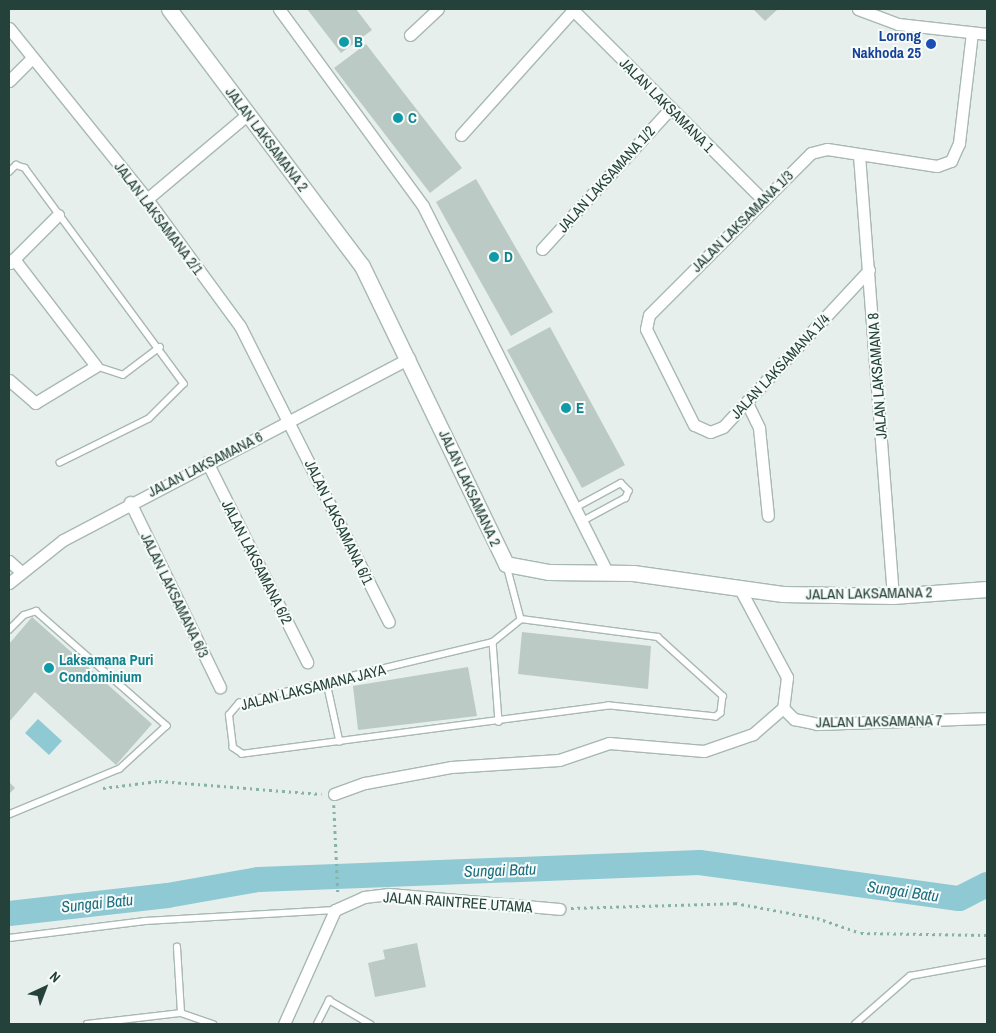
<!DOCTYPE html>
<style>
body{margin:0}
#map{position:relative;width:996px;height:1033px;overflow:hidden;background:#e6efeb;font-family:"Archivo Narrow",sans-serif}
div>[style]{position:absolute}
.water>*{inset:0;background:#8ec9d4}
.river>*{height:25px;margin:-12.5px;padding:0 12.5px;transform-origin:12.5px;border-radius:12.5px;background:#8ec9d4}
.building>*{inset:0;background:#bbcac4}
.path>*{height:2.5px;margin-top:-1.25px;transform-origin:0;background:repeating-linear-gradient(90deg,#86b3a5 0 2.5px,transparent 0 6.5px)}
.roads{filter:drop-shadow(1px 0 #a8b8b2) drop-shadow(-1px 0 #a8b8b2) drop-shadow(0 1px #a8b8b2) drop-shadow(0 -1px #a8b8b2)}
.lane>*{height:5.5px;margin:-2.75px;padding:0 2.75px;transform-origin:2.75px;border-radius:2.75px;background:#fff}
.street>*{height:11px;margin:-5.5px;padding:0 5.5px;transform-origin:5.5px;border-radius:5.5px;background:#fff}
.secondary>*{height:15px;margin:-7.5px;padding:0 7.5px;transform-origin:7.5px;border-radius:7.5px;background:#fff}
.dots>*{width:14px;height:14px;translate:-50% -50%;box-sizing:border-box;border:2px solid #f7fbf9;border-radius:50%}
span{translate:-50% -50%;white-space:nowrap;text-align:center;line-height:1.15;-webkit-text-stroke:4px #f7fbf9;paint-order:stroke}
.transit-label{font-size:15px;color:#164399;font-weight:700}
.right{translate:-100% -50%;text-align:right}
.culture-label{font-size:15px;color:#0d838f;font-weight:700}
.left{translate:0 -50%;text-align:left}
.street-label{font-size:15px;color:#24423a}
.water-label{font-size:16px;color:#1c6f80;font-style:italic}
.frame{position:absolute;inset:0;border:10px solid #24423a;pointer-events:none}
.north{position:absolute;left:20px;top:963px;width:50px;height:50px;-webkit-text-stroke:4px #f7fbf9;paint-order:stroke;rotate:43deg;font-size:14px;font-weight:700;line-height:20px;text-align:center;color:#24423a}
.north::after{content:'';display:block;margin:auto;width:18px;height:22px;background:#24423a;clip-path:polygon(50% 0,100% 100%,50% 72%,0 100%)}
</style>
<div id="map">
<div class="water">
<i style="clip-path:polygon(38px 719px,62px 741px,49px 755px,25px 733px)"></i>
</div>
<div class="river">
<i style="left:9px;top:913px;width:159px;rotate:-6.5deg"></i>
<i style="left:167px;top:895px;width:92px;rotate:-10deg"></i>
<i style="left:258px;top:879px;width:441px;rotate:-2.2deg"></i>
<i style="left:699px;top:862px;width:262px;rotate:7.9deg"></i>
<i style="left:959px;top:898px;width:31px;rotate:-27deg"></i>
</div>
<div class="building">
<i style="clip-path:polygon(307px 9px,356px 9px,372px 30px,341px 53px)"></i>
<i style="clip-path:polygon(753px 9px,778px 9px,765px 21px)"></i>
<i style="clip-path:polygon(366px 44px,462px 168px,430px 193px,334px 68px)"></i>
<i style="clip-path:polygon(476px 179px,553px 312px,511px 336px,436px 202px)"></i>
<i style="clip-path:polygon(550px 327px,625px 465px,582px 488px,507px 350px)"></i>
<i style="clip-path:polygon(32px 617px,152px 724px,116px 765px,35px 692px,9px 722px,9px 644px)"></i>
<i style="clip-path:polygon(522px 632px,651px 646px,648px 689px,518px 674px)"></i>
<i style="clip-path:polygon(468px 667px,477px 716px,358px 730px,353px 686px)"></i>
<i style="clip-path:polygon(9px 782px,15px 788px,9px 794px)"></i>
<i style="clip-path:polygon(417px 943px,426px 987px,375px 997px,368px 963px,385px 959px,383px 950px)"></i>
</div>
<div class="path">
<i style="left:103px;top:788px;width:56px;rotate:-7.1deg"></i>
<i style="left:159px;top:781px;width:163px;rotate:4.6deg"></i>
<i style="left:334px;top:805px;width:89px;rotate:87.4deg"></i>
<i style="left:571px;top:908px;width:164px;rotate:-1.7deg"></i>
<i style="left:735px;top:903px;width:83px;rotate:10.4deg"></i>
<i style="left:817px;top:918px;width:46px;rotate:18.8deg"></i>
<i style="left:861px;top:933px;width:126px;rotate:0.9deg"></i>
</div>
<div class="roads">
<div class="lane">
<i style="left:9px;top:172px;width:10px;rotate:-45deg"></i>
<i style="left:16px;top:165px;width:9px;rotate:18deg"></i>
<i style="left:25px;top:168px;width:268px;rotate:53.6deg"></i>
<i style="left:184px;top:384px;width:49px;rotate:135deg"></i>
<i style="left:149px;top:419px;width:99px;rotate:153.7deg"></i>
<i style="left:96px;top:366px;width:28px;rotate:18deg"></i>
<i style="left:123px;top:375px;width:46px;rotate:-37.1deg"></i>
<i style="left:575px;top:508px;width:52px;rotate:-28.5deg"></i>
<i style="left:621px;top:483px;width:11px;rotate:45deg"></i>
<i style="left:629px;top:491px;width:8px;rotate:113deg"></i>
<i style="left:626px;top:498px;width:50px;rotate:151.4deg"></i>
<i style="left:507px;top:566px;width:55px;rotate:75.2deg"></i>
<i style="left:521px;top:619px;width:138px;rotate:7.5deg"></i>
<i style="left:658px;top:637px;width:88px;rotate:42.2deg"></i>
<i style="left:723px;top:696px;width:17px;rotate:97deg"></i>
<i style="left:721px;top:713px;width:6px;rotate:141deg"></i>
<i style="left:716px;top:717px;width:108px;rotate:-174.1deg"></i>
<i style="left:609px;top:706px;width:370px;rotate:172.5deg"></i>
<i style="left:242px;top:754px;width:11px;rotate:-146deg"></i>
<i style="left:233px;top:748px;width:33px;rotate:-97deg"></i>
<i style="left:229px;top:715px;width:16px;rotate:-50deg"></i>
<i style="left:239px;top:703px;width:261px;rotate:-13.5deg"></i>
<i style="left:493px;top:642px;width:36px;rotate:-39deg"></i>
<i style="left:9px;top:630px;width:21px;rotate:-45deg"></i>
<i style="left:24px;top:615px;width:13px;rotate:-18deg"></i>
<i style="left:36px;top:611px;width:174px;rotate:41.3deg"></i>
<i style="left:167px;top:726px;width:64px;rotate:137.5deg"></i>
<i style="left:120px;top:769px;width:120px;rotate:157.5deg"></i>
<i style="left:493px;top:642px;width:80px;rotate:85.7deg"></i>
<i style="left:327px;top:683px;width:60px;rotate:77.6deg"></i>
<i style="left:9px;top:938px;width:137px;rotate:-7.1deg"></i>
<i style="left:145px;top:921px;width:190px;rotate:-3.3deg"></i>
<i style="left:181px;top:1013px;width:34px;rotate:19deg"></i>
<i style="left:87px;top:1024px;width:95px;rotate:-6.7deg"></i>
<i style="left:181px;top:1013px;width:66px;rotate:-93.5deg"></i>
<i style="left:317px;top:1024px;width:27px;rotate:-63deg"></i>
<i style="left:329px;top:1000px;width:48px;rotate:30.3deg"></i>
<i style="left:855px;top:1024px;width:73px;rotate:-41.1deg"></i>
<i style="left:910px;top:976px;width:78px;rotate:-10.3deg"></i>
</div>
<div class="street">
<i style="left:279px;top:9px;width:244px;rotate:53.8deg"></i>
<i style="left:423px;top:206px;width:410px;rotate:63.3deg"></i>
<i style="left:572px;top:9px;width:270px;rotate:45deg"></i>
<i style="left:858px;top:9px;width:43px;rotate:20.6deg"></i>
<i style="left:898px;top:24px;width:90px;rotate:6.4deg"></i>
<i style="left:9px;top:28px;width:220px;rotate:51.1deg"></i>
<i style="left:147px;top:199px;width:157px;rotate:53.8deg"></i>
<i style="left:240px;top:326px;width:331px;rotate:63.3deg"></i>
<i style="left:410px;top:35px;width:38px;rotate:-43deg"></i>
<i style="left:9px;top:81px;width:31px;rotate:-45deg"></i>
<i style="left:461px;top:135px;width:168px;rotate:-48.1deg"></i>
<i style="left:859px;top:155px;width:442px;rotate:85.6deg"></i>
<i style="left:147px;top:199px;width:132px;rotate:-40.1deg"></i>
<i style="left:542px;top:249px;width:190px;rotate:-47.6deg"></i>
<i style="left:10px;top:263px;width:68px;rotate:-45deg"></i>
<i style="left:869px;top:270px;width:214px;rotate:132.9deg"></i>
<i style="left:723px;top:427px;width:14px;rotate:159deg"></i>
<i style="left:710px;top:432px;width:17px;rotate:-156deg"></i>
<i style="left:694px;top:425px;width:107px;rotate:-116.6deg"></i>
<i style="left:646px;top:329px;width:14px;rotate:-78deg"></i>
<i style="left:649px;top:315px;width:229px;rotate:-45deg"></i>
<i style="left:811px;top:153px;width:16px;rotate:-14deg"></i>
<i style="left:827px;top:149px;width:111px;rotate:8.8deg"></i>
<i style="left:937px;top:166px;width:15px;rotate:-20deg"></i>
<i style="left:951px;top:161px;width:20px;rotate:-66deg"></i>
<i style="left:959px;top:143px;width:111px;rotate:-83.3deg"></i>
<i style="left:9px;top:380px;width:35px;rotate:41deg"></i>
<i style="left:35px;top:403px;width:71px;rotate:-31.2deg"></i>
<i style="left:96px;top:366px;width:135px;rotate:-127.5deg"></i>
<i style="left:747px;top:403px;width:28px;rotate:64deg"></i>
<i style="left:759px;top:428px;width:88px;rotate:84.2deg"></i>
<i style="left:207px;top:462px;width:224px;rotate:63.4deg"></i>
<i style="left:130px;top:502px;width:206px;rotate:64.1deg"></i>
<i style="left:9px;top:561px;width:15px;rotate:42deg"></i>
<i style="left:9px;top:583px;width:69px;rotate:-38.5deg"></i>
<i style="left:63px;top:540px;width:391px;rotate:-27.7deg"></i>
<i style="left:741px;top:591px;width:98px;rotate:61.9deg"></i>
<i style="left:787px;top:677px;width:31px;rotate:97deg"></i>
<i style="left:783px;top:708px;width:16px;rotate:45deg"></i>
<i style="left:794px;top:719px;width:24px;rotate:12deg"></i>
<i style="left:817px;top:724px;width:170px;rotate:-2deg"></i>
<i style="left:334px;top:794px;width:33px;rotate:-20deg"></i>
<i style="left:365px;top:783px;width:87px;rotate:-10.5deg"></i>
<i style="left:451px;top:767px;width:108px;rotate:-3.7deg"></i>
<i style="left:559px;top:760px;width:53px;rotate:-18.8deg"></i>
<i style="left:609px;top:743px;width:95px;rotate:4.8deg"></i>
<i style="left:704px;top:751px;width:52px;rotate:-19.1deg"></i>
<i style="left:753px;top:734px;width:40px;rotate:-41deg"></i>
<i style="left:284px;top:1024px;width:125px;rotate:-65.9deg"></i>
<i style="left:335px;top:910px;width:32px;rotate:-24deg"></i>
<i style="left:364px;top:897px;width:25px;rotate:-7deg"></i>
<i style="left:389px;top:894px;width:171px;rotate:5deg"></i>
</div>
<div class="secondary">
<i style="left:169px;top:9px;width:321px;rotate:53.1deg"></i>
<i style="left:362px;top:266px;width:331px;rotate:64.2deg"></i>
<i style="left:506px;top:564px;width:44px;rotate:10.5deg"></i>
<i style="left:549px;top:572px;width:84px;rotate:0.7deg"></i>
<i style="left:633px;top:573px;width:151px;rotate:8deg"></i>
<i style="left:783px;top:594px;width:110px;rotate:1deg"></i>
<i style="left:893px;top:596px;width:94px;rotate:-4.3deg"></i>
</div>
</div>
<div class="dots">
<i style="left:344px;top:42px;background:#0f9aa8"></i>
<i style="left:931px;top:44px;background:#1a4fb4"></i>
<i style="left:398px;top:118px;background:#0f9aa8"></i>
<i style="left:494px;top:257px;background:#0f9aa8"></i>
<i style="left:566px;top:408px;background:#0f9aa8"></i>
<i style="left:49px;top:668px;background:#0f9aa8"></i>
</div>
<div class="transit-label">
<span class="right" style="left:921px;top:44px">Lorong<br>Nakhoda 25</span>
</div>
<div class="culture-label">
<span class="left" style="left:354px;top:42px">B</span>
<span class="left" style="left:408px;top:118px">C</span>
<span class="left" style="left:504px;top:257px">D</span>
<span class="left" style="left:576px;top:408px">E</span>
<span class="left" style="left:59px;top:668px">Laksamana Puri<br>Condominium</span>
</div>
<div class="street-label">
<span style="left:667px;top:105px;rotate:45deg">JALAN LAKSAMANA 1</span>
<span style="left:267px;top:139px;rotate:53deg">JALAN LAKSAMANA 2</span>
<span style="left:606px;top:179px;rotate:-48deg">JALAN LAKSAMANA 1/2</span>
<span style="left:159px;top:218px;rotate:53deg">JALAN LAKSAMANA 2/1</span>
<span style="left:742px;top:221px;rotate:-45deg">JALAN LAKSAMANA 1/3</span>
<span style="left:780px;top:366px;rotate:-47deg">JALAN LAKSAMANA 1/4</span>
<span style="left:877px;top:376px;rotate:-94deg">JALAN LAKSAMANA 8</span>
<span style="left:205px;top:464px;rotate:-27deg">JALAN LAKSAMANA 6</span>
<span style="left:470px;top:488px;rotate:65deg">JALAN LAKSAMANA 2</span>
<span style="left:339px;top:522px;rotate:64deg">JALAN LAKSAMANA 6/1</span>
<span style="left:257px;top:562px;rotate:63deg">JALAN LAKSAMANA 6/2</span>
<span style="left:869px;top:593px;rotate:-1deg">JALAN LAKSAMANA 2</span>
<span style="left:175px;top:595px;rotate:64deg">JALAN LAKSAMANA 6/3</span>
<span style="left:313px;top:687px;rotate:-14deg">JALAN LAKSAMANA JAYA</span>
<span style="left:879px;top:721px;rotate:-1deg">JALAN LAKSAMANA 7</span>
<span style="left:458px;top:902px;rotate:4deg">JALAN RAINTREE UTAMA</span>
</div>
<div class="water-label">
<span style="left:500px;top:870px;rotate:-2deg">Sungai Batu</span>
<span style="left:903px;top:891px;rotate:8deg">Sungai Batu</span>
<span style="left:97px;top:903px;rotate:-6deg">Sungai Batu</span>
</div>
<div class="frame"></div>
<div class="north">N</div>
</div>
